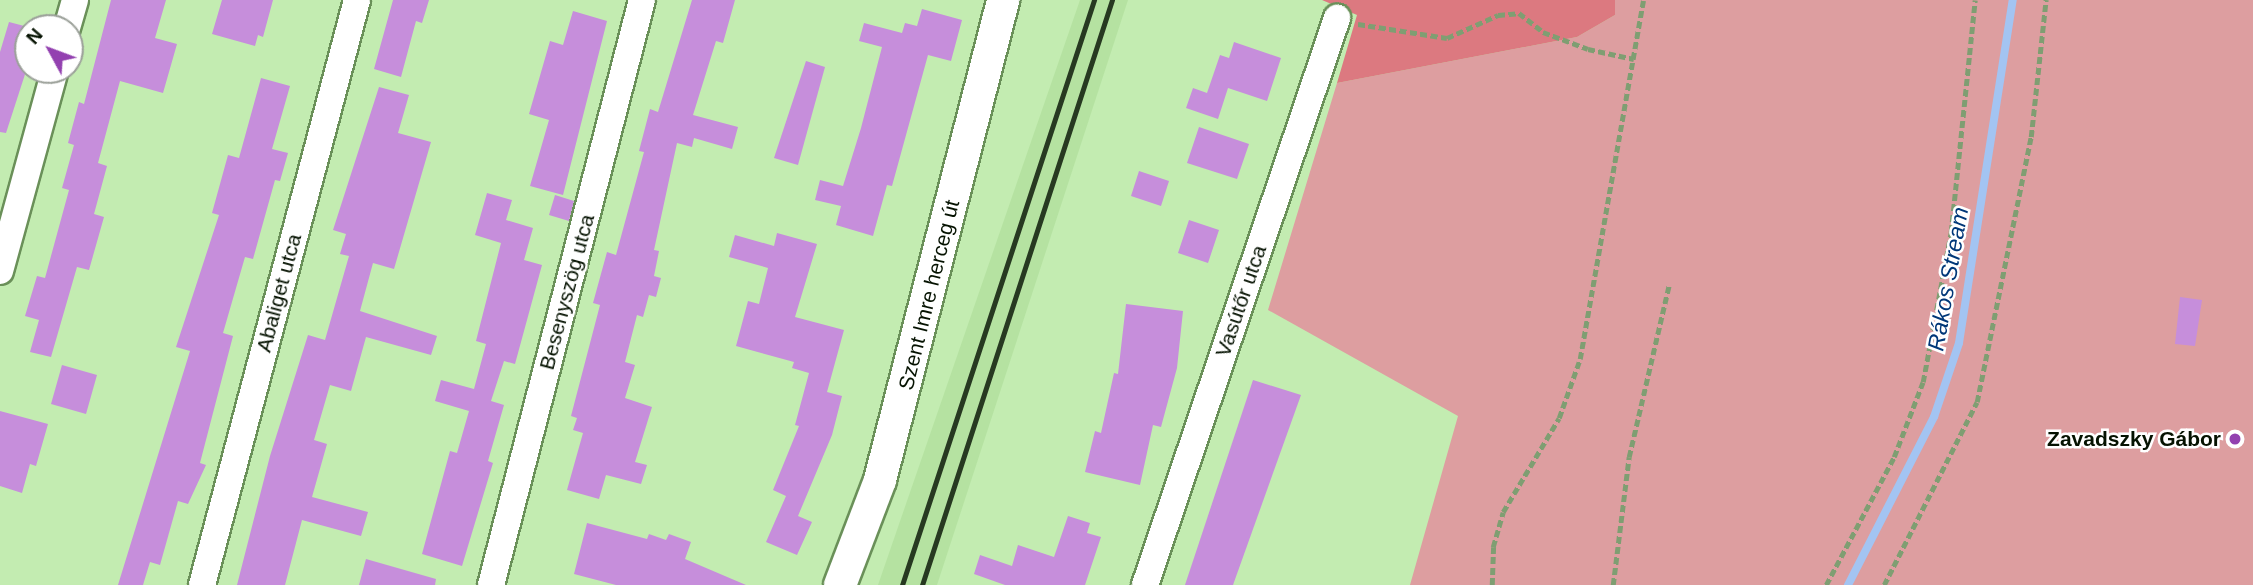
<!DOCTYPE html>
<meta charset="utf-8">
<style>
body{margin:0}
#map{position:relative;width:2253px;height:585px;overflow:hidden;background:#c3ecb1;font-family:Helvetica,sans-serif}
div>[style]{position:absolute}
.built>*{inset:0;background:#b5e2a1}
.green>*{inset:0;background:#dd9ea0}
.forest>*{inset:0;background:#dc7980}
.stream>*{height:8px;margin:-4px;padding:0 4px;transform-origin:4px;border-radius:4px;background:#a3c4f2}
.building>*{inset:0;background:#c68edb}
.path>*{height:4.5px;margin-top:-2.25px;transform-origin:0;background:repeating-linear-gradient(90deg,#7f9e72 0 7px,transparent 0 10.5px)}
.roads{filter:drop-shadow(2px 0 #6a9059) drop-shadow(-2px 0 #6a9059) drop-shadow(0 2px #6a9059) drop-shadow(0 -2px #6a9059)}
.minor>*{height:26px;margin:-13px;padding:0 13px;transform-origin:13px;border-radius:13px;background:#fff}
.tertiary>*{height:32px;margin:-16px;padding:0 16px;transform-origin:16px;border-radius:16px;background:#fff}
.rail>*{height:5px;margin:-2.5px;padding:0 2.5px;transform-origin:2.5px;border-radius:2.5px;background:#273921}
.dots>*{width:19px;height:19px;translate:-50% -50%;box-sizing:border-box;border:4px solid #fff;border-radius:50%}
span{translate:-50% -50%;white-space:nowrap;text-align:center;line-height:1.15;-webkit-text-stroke:5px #fff;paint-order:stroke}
.street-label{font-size:21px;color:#051201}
.poi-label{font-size:21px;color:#051201;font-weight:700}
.right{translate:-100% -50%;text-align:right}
.water-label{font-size:23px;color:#003778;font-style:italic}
.north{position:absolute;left:14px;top:14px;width:70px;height:70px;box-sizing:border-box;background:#fff;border:2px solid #9ba099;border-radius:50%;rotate:311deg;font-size:19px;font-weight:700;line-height:28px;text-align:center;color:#051201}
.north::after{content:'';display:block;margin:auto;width:24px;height:32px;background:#9341b0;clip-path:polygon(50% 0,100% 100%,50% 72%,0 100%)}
</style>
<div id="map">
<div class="built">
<i style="clip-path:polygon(1080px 0,1128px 0,937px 585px,878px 585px)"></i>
</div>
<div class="green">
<i style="clip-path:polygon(1615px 0,2253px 0,2253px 585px,1410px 585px,1458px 416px,1268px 310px,1337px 83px,1577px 37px,1615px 15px)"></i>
</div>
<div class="forest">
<i style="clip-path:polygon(1322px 0,1615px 0,1615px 15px,1577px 37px,1337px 83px,1357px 15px)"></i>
</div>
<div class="stream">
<i style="left:1848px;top:585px;width:189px;rotate:-62.9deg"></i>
<i style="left:1934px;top:417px;width:78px;rotate:-71.3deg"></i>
<i style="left:1959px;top:343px;width:347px;rotate:-81.1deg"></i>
</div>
<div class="building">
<i style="clip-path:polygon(111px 0,166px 0,155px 38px,177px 44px,163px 93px,120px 81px,98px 163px,107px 166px,94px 214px,104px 217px,89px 270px,77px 267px,51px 357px,30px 352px,39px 320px,25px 316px,37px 276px,45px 278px,69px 190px,62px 188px,74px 145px,68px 143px,79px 102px,84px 104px)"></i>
<i style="clip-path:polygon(222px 0,273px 0,263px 37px,258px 35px,255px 46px,212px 34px)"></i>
<i style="clip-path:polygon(393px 0,429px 0,422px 23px,416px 21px,401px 77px,374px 69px)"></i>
<i style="clip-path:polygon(692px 0,735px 0,723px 43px,716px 41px,693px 115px,738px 127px,732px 149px,694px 138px,692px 147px,677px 143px,654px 250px,659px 251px,654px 276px,661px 278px,656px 297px,649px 295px,643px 317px,637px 315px,625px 362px,635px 365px,625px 398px,652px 407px,635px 462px,647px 465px,641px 484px,606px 475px,599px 499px,567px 490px,583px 433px,573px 430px,577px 418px,571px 416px,600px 305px,593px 303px,607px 252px,616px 255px,644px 152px,639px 151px,650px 109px,658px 112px)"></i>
<i style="clip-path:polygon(922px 9px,962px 20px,951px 61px,928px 55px,892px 186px,887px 185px,873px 236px,836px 225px,841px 206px,815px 200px,820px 180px,843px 186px,861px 128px,882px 47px,859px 41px,864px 23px,902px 33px,905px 23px,917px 26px)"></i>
<i style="clip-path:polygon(573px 11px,607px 21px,563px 195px,530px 186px,549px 120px,529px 114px,550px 41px,563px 45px)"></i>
<i style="clip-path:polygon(9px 22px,28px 27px,28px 65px,6px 133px,0 132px,0 52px)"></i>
<i style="clip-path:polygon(1234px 42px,1281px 58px,1267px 101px,1228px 88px,1218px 119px,1186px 108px,1193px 88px,1207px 93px,1220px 55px,1229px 58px)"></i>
<i style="clip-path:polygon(806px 61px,825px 67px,798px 165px,774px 158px)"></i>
<i style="clip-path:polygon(261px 78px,290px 86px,272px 149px,288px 153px,280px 181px,275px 180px,253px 259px,245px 257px,223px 333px,233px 336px,200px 463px,206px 465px,188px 504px,178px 501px,160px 565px,150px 562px,143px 585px,118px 585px,190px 351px,176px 347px,219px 215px,212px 213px,228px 155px,239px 158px)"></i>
<i style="clip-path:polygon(379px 87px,409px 95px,398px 133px,431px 142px,394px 269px,373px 263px,360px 311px,437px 336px,431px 355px,366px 337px,351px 391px,330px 385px,314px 440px,327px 444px,312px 497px,368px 512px,361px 536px,302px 520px,285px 585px,237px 585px,270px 456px,308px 335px,325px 340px,349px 256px,340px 254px,346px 234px,333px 230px)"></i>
<i style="clip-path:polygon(1199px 127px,1249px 144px,1237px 179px,1187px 163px)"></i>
<i style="clip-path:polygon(1139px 171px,1169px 181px,1161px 206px,1131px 196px)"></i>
<i style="clip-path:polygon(487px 193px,512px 200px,506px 220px,533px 228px,524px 260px,542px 265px,515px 364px,504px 361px,491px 401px,504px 405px,488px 461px,493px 463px,462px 566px,422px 554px,450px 451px,457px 453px,469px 411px,435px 401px,441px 380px,474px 389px,486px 344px,476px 341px,501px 243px,475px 235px)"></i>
<i style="clip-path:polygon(555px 195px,574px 201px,569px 221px,549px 215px)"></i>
<i style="clip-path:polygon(1189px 220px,1219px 230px,1208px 263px,1178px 253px)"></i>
<i style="clip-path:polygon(777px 233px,817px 244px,795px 317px,844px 330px,827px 392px,842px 396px,832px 435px,798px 516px,812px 522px,797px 555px,766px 542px,786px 496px,773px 490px,799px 426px,795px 425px,809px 373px,792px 368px,794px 362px,736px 346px,748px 301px,759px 304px,768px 268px,729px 257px,735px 235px,774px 246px)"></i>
<i style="clip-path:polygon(2180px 297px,2202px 300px,2195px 346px,2175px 344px)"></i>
<i style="clip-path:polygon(1126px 304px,1183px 311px,1177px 368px,1161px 427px,1153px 425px,1140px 485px,1085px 472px,1095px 431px,1101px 433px,1114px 373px,1118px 374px)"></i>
<i style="clip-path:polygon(62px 365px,97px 375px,86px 414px,51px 404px)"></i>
<i style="clip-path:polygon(1253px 380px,1301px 395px,1233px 585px,1185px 585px)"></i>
<i style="clip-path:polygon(0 411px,48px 424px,36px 466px,30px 464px,22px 493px,0 486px)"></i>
<i style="clip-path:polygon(1068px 516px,1090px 523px,1087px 533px,1101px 537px,1085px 585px,1005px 585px,974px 574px,980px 555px,1012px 566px,1018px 545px,1054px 557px)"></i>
<i style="clip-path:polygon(587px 523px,647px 539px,649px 534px,666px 540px,669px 534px,691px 542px,685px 559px,746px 585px,616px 585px,574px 574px)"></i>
<i style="clip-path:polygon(366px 559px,436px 579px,435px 585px,359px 585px)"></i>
</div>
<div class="path">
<i style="left:1358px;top:24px;width:90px;rotate:8.9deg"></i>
<i style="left:1447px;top:38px;width:56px;rotate:-24.3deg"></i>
<i style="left:1498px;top:15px;width:21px;rotate:-5deg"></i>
<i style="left:1519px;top:13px;width:31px;rotate:38deg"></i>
<i style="left:1543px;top:32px;width:48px;rotate:20.7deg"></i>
<i style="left:1588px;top:49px;width:47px;rotate:12.3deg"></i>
<i style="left:1492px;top:585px;width:38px;rotate:-88deg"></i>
<i style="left:1493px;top:547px;width:36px;rotate:-74deg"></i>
<i style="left:1503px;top:512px;width:109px;rotate:-59.2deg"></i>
<i style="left:1559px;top:418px;width:63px;rotate:-70.4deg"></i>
<i style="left:1580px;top:359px;width:364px;rotate:-80deg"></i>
<i style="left:1613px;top:585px;width:129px;rotate:-82.9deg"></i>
<i style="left:1629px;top:457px;width:177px;rotate:-76.9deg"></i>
<i style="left:1826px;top:585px;width:145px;rotate:-62deg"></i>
<i style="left:1894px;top:457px;width:80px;rotate:-68.9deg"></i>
<i style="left:1923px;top:382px;width:153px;rotate:-79.4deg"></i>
<i style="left:1951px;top:232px;width:233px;rotate:-84.1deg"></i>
<i style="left:1884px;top:585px;width:205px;rotate:-63.1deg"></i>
<i style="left:1977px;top:402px;width:270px;rotate:-78.5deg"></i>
<i style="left:2031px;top:137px;width:138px;rotate:-83.8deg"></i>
</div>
<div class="roads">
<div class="minor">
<i style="left:67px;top:28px;width:29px;rotate:-74deg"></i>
<i style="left:0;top:271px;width:208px;rotate:-74.7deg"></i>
<i style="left:202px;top:585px;width:605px;rotate:-75.16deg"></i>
<i style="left:491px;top:585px;width:604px;rotate:-75.53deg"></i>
<i style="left:1145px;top:585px;width:599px;rotate:-71.29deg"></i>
</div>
<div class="tertiary">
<i style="left:840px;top:585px;width:112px;rotate:-69.1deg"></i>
<i style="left:880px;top:480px;width:496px;rotate:-75.6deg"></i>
</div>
</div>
<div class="rail">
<i style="left:902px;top:585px;width:616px;rotate:-71.83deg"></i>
<i style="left:922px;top:585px;width:615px;rotate:-72.01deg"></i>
</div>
<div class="dots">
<i style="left:2235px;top:439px;background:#9341b0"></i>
</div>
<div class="street-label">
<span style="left:567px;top:292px;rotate:-75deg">Besenyszög utca</span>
<span style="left:279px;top:293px;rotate:-75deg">Abaliget utca</span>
<span style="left:929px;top:295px;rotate:-76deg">Szent Imre herceg út</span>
<span style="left:1241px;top:301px;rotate:-71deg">Vasútőr utca</span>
</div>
<div class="poi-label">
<span class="right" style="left:2221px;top:439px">Zavadszky Gábor</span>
</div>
<div class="water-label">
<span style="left:1948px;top:279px;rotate:-80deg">Rákos Stream</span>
</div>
<div class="north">N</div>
</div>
